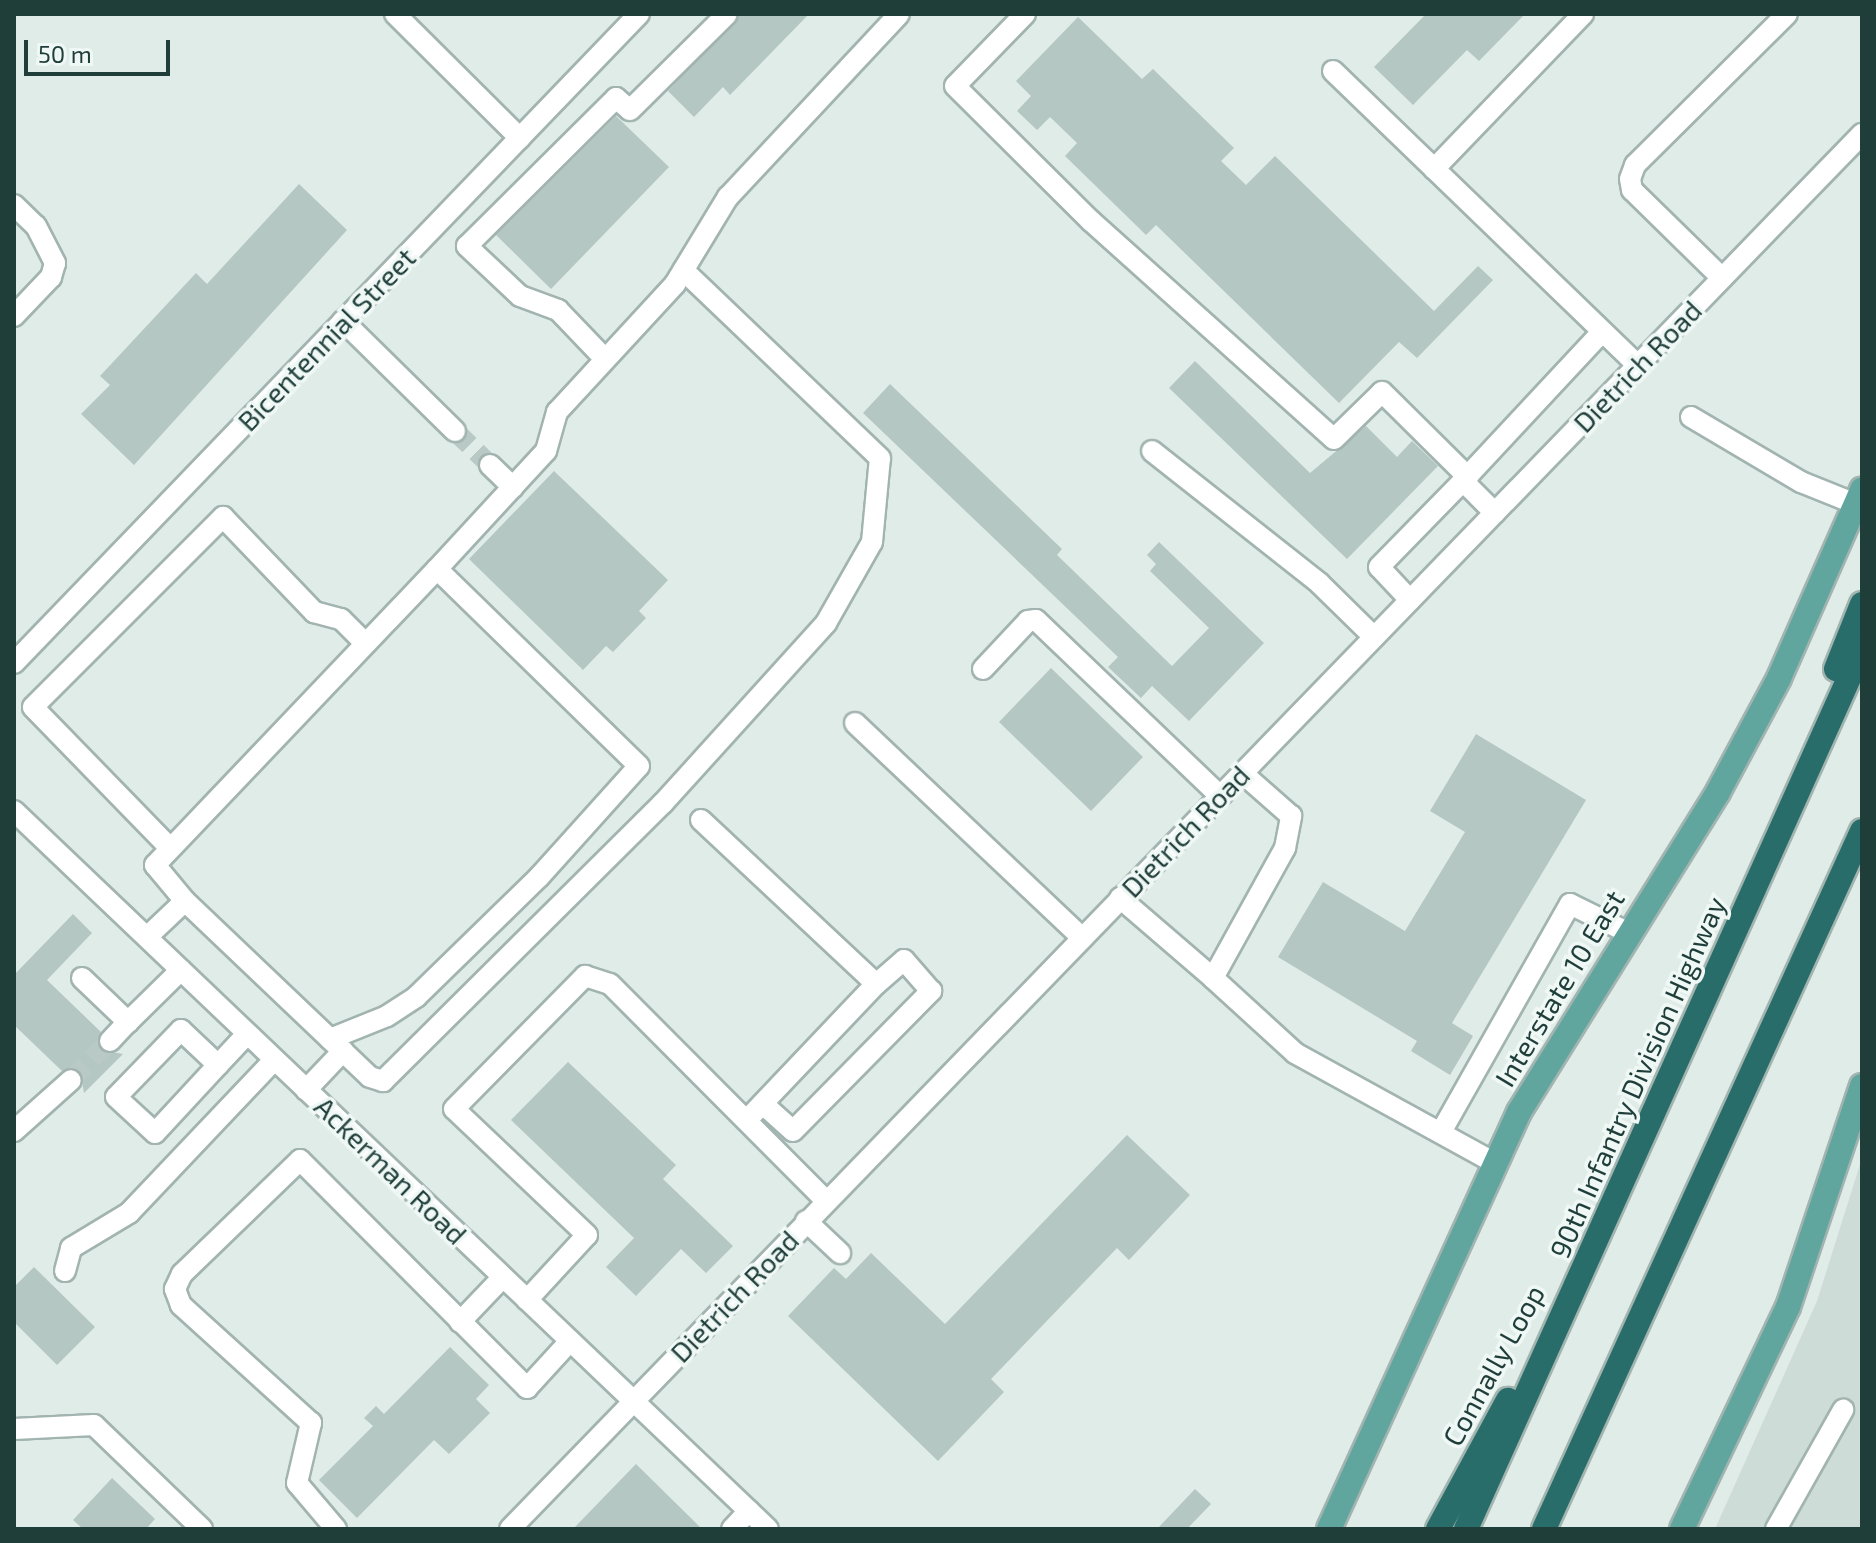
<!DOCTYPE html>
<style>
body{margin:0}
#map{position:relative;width:1876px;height:1543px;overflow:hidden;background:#e0ece8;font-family:"Exo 2",sans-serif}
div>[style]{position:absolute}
.built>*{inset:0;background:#cedcd8}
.building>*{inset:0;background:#b5c7c2}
.minor-tunnel>*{height:20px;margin-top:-10px;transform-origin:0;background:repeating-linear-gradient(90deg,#b9c9c5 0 20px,transparent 0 30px)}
.roads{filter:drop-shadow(2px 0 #a2b4b0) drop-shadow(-2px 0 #a2b4b0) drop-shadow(0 2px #a2b4b0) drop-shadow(0 -2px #a2b4b0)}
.minor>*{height:20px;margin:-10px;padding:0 10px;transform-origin:10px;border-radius:10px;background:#fff}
.major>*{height:24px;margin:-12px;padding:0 12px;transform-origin:12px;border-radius:12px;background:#60a69f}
.highway>*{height:24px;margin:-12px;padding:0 12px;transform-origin:12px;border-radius:12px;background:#286d69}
span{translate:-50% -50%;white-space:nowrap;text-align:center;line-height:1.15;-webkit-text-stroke:7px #f0f8f6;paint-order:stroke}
.street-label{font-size:28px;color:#1f3e3a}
.frame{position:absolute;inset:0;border:16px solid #1f3e3a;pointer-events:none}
.scale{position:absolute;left:24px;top:40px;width:146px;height:36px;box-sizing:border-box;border:4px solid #1f3e3a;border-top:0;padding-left:10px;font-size:24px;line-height:28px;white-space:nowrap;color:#1f3e3a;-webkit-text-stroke:6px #f0f8f6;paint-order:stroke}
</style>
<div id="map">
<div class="built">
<i style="clip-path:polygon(1862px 1158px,1862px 1529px,1715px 1529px,1817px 1301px)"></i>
</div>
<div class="building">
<i style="clip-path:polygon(740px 14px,809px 14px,730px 95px,723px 87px,694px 117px,668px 91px)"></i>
<i style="clip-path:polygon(1426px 14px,1525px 14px,1479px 61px,1467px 50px,1413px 105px,1374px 67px)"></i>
<i style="clip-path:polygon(1078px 17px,1142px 79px,1153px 69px,1234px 148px,1221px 161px,1246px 185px,1275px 156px,1434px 311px,1478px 266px,1493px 280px,1417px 358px,1399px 342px,1339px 403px,1156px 225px,1146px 235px,1065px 156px,1077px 143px,1050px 117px,1037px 130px,1017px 111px,1031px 96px,1016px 81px)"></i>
<i style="clip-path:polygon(616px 116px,669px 167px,551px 289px,496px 235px)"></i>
<i style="clip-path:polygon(299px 184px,347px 230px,134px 465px,81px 414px,110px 385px,100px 376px,196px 273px,207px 284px)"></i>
<i style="clip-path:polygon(1195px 361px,1310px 473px,1366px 426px,1397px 457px,1412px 441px,1438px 466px,1347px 559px,1169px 388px)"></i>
<i style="clip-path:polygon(890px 384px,1062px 549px,1057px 555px,1172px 666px,1209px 628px,1150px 571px,1156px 564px,1147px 555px,1159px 542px,1264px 643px,1189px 721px,1152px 686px,1141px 698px,1108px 667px,1118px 657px,863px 413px)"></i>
<i style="clip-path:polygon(554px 471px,668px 580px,639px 611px,646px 618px,613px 652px,606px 646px,583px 670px,469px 559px)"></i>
<i style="clip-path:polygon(1051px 668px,1143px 757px,1091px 811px,999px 722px)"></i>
<i style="clip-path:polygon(1476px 734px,1586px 800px,1452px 1023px,1473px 1036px,1450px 1075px,1411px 1051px,1417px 1041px,1278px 957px,1323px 882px,1405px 931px,1465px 832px,1430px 811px)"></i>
<i style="clip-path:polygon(73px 914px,92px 933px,47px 980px,101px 1032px,101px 1050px,123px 1054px,84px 1093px,80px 1071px,62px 1071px,14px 1025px,14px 975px)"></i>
<i style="clip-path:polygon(568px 1062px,676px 1165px,663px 1179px,733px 1246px,706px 1273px,681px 1249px,636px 1296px,606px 1267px,634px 1238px,511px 1120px)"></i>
<i style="clip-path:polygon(1127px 1135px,1190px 1195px,1129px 1260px,1117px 1248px,991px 1379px,1004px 1392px,938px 1461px,788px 1316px,834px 1268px,846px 1279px,871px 1253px,945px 1324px)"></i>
<i style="clip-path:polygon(34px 1267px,95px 1327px,57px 1365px,14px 1322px,14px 1287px)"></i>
<i style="clip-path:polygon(450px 1347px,489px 1385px,476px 1399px,490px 1413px,449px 1454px,434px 1440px,357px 1518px,319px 1480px,373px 1426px,364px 1418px,376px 1406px,384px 1414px)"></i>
<i style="clip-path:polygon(636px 1464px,702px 1529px,573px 1529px)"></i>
<i style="clip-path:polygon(112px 1478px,155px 1519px,146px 1529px,83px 1529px,73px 1520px)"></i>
<i style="clip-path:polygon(1195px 1489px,1211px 1504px,1187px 1529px,1157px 1529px)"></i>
</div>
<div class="minor-tunnel">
<i style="left:455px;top:431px;width:49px;rotate:44.2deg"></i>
<i style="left:71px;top:1080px;width:55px;rotate:-45deg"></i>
</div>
<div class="roads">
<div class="minor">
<i style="left:395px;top:14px;width:176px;rotate:44.8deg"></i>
<i style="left:1025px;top:14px;width:100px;rotate:134.2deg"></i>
<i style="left:955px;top:86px;width:192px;rotate:44.8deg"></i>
<i style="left:1091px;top:221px;width:326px;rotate:41.9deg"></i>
<i style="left:1334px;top:439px;width:67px;rotate:-44.4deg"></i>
<i style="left:1382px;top:392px;width:121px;rotate:44.7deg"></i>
<i style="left:1333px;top:71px;width:424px;rotate:44deg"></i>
<i style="left:1434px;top:169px;width:215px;rotate:-46.1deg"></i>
<i style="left:14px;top:205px;width:30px;rotate:44deg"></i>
<i style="left:36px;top:226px;width:42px;rotate:62.8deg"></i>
<i style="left:55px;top:263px;width:15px;rotate:106deg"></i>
<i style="left:51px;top:277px;width:54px;rotate:133.5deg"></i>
<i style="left:1722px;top:278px;width:126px;rotate:-135.6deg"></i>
<i style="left:1632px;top:190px;width:11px;rotate:-100deg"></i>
<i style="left:1630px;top:179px;width:15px;rotate:-70deg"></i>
<i style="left:1635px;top:165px;width:214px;rotate:-44.8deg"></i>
<i style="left:343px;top:321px;width:157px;rotate:44.5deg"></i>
<i style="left:605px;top:359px;width:68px;rotate:-133.8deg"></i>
<i style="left:558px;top:310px;width:40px;rotate:-159.8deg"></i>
<i style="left:520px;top:296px;width:73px;rotate:-136.7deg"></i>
<i style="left:467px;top:246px;width:210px;rotate:-44.8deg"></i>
<i style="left:616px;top:98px;width:18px;rotate:41deg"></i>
<i style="left:630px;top:110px;width:136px;rotate:-44.7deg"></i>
<i style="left:1691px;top:417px;width:128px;rotate:30.6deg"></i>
<i style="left:1801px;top:482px;width:59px;rotate:21.8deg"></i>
<i style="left:1152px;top:451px;width:213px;rotate:38.3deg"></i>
<i style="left:1319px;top:583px;width:77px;rotate:44.5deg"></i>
<i style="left:490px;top:465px;width:32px;rotate:44deg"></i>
<i style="left:1463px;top:481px;width:204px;rotate:-47deg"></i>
<i style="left:437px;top:569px;width:161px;rotate:-47.3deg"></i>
<i style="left:546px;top:451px;width:41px;rotate:-74.2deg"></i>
<i style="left:557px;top:412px;width:174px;rotate:-47.3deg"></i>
<i style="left:675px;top:284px;width:102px;rotate:-58.7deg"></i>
<i style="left:728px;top:197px;width:250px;rotate:-46.9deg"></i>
<i style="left:1410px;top:600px;width:45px;rotate:-133.2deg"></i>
<i style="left:1379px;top:567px;width:120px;rotate:-45.7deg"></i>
<i style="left:1463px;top:481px;width:45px;rotate:45deg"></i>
<i style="left:14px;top:663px;width:901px;rotate:-46.08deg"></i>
<i style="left:983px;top:669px;width:66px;rotate:-46.8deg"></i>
<i style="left:1028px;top:621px;width:8px;rotate:-7deg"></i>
<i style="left:1036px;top:620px;width:255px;rotate:43.7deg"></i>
<i style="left:855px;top:723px;width:313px;rotate:43.4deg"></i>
<i style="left:14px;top:811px;width:1041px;rotate:43.6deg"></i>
<i style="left:701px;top:820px;width:240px;rotate:43.1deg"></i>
<i style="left:876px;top:984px;width:185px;rotate:133.5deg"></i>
<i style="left:169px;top:847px;width:195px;rotate:-134.2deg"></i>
<i style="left:33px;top:707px;width:269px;rotate:-45deg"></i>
<i style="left:223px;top:517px;width:132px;rotate:46.2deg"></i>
<i style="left:314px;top:612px;width:28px;rotate:15deg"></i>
<i style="left:341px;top:619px;width:33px;rotate:45deg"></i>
<i style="left:1120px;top:898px;width:123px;rotate:40.7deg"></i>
<i style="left:1213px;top:978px;width:149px;rotate:-61deg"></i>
<i style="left:1285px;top:848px;width:33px;rotate:-79deg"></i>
<i style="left:1291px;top:816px;width:65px;rotate:-138.7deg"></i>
<i style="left:147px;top:937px;width:52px;rotate:-43.5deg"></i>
<i style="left:82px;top:978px;width:64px;rotate:43.7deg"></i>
<i style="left:128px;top:1022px;width:74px;rotate:-44.5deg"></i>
<i style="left:1213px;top:978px;width:111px;rotate:42.4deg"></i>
<i style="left:1295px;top:1053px;width:228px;rotate:28.8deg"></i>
<i style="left:330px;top:1039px;width:61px;rotate:-22deg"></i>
<i style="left:387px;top:1016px;width:35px;rotate:-33deg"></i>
<i style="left:416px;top:997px;width:172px;rotate:-44.3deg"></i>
<i style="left:539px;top:877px;width:149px;rotate:-48deg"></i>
<i style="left:639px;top:766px;width:282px;rotate:-135.7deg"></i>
<i style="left:437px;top:569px;width:409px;rotate:133.6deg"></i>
<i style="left:155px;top:865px;width:47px;rotate:50.2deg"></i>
<i style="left:185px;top:901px;width:255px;rotate:43.6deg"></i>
<i style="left:370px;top:1077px;width:14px;rotate:17deg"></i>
<i style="left:383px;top:1081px;width:395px;rotate:-44.8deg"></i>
<i style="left:663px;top:803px;width:243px;rotate:-47.8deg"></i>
<i style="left:826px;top:623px;width:93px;rotate:-60.4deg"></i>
<i style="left:872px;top:542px;width:84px;rotate:-84.6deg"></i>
<i style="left:880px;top:458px;width:272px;rotate:-136.3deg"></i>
<i style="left:110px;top:1041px;width:26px;rotate:-47deg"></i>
<i style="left:218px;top:1065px;width:51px;rotate:-136.6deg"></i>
<i style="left:181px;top:1030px;width:93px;rotate:134.1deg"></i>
<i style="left:116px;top:1097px;width:53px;rotate:42.7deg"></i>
<i style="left:155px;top:1133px;width:93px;rotate:-47.2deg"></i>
<i style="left:218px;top:1065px;width:42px;rotate:-46.9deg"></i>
<i style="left:306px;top:1090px;width:54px;rotate:-46.5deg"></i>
<i style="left:763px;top:1104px;width:40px;rotate:42deg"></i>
<i style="left:793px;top:1131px;width:197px;rotate:-45.4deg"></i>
<i style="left:931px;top:991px;width:41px;rotate:-131.1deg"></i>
<i style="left:904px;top:960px;width:37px;rotate:139deg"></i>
<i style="left:14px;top:1131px;width:76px;rotate:-41.8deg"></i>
<i style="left:1441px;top:1132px;width:262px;rotate:-60.5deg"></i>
<i style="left:1570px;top:904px;width:64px;rotate:26.2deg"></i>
<i style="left:806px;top:1221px;width:47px;rotate:43.3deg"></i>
<i style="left:65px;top:1271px;width:24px;rotate:-75deg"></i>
<i style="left:71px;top:1248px;width:68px;rotate:-31.1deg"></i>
<i style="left:129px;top:1213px;width:209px;rotate:-46.5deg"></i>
<i style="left:527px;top:1300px;width:88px;rotate:-47.3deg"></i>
<i style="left:587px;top:1235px;width:183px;rotate:-136.5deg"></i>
<i style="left:454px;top:1109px;width:187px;rotate:-45.4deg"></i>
<i style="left:585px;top:976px;width:26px;rotate:18deg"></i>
<i style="left:610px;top:984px;width:306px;rotate:45.1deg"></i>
<i style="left:460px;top:1322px;width:62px;rotate:-46.3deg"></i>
<i style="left:14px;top:1429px;width:80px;rotate:-2.9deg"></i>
<i style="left:94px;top:1425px;width:150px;rotate:43.9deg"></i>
<i style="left:336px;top:1529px;width:60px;rotate:-130.3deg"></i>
<i style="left:297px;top:1483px;width:62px;rotate:-76.9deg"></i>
<i style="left:311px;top:1423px;width:176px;rotate:-137.8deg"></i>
<i style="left:181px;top:1305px;width:17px;rotate:-111deg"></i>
<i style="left:175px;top:1289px;width:17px;rotate:-65deg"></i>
<i style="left:182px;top:1274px;width:164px;rotate:-44deg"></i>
<i style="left:300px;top:1160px;width:322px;rotate:45.1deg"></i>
<i style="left:527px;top:1388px;width:64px;rotate:-47.5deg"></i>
<i style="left:510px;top:1529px;width:1943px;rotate:-45.9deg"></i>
<i style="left:732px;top:1529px;width:25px;rotate:-47deg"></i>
<i style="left:1776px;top:1529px;width:137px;rotate:-60.6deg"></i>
</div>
<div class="major">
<i style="left:1329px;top:1529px;width:458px;rotate:-65.5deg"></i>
<i style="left:1519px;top:1112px;width:377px;rotate:-58.1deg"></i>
<i style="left:1718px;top:792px;width:129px;rotate:-61.8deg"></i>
<i style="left:1779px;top:678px;width:206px;rotate:-66.2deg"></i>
<i style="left:1682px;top:1529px;width:246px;rotate:-64.5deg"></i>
<i style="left:1788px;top:1307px;width:233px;rotate:-71.5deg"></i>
</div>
<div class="highway">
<i style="left:1836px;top:669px;width:70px;rotate:-68.2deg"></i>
<i style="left:1438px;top:1529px;width:147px;rotate:-61.5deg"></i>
<i style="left:1466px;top:1529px;width:965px;rotate:-65.77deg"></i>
<i style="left:1544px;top:1529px;width:767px;rotate:-65.51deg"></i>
</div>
</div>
<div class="street-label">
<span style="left:326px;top:339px;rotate:-46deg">Bicentennial Street</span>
<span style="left:1637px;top:366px;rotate:-46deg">Dietrich Road</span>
<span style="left:1185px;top:831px;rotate:-46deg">Dietrich Road</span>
<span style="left:1559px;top:988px;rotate:-59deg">Interstate 10 East</span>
<span style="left:1637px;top:1077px;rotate:-66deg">90th Infantry Division Highway</span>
<span style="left:391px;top:1170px;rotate:44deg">Ackerman Road</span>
<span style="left:734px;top:1296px;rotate:-46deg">Dietrich Road</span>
<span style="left:1493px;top:1365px;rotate:-61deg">Connally Loop</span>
</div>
<div class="frame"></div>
<div class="scale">50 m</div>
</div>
